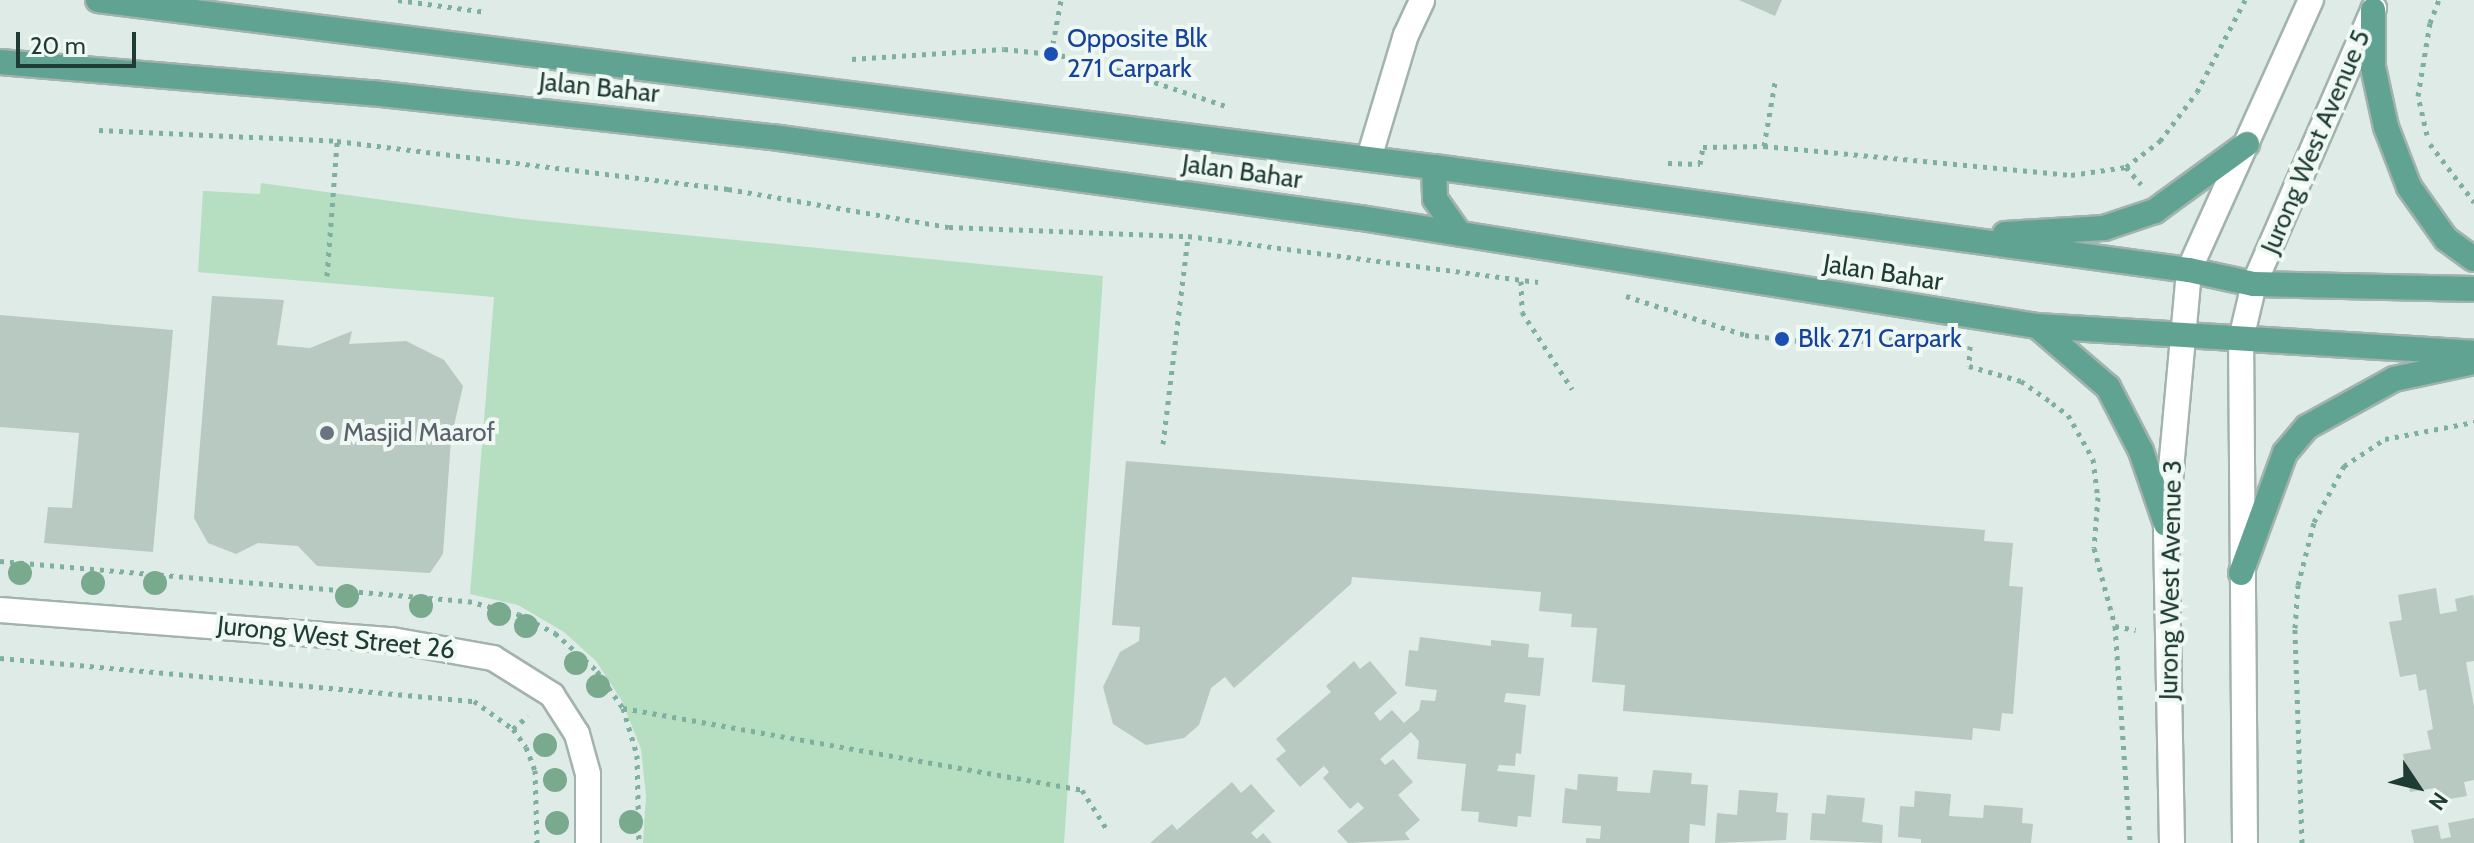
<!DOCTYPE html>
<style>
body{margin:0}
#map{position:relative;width:2474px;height:843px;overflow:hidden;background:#dfebe6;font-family:Cabin,sans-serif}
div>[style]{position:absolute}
.green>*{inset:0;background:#b6dec1}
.building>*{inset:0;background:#b7c9c1}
.path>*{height:5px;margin-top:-2.5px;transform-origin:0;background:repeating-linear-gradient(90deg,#7eb0a0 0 4px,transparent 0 10px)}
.roads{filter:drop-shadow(2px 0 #a2b3ad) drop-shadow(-2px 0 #a2b3ad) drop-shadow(0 2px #a2b3ad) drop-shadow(0 -2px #a2b3ad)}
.minor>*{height:24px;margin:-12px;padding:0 12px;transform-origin:12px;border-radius:12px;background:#fff}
.major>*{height:24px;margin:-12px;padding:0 12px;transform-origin:12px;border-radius:12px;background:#61a392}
.trees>*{width:24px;height:24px;margin:-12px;border-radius:50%;background:#7aaa8d}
.dots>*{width:22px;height:22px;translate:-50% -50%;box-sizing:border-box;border:4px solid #eff8f3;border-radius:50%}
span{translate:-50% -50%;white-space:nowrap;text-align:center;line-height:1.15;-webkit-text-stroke:8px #eff8f3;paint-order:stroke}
.transit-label{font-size:26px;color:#164399}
.left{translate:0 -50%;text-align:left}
.street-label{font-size:26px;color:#1f3c34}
.worship-label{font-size:26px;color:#5b616d}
.north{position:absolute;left:2378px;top:747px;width:80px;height:80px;-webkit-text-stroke:6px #eff8f3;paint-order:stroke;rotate:125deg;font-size:22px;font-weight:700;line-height:32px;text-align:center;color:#1f3c34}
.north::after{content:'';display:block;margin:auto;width:28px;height:36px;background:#1f3c34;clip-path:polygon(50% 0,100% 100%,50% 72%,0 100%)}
.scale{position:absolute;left:16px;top:32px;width:120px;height:36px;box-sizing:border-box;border:4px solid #1f3c34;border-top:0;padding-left:10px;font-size:24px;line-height:28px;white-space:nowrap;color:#1f3c34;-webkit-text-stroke:6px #eff8f3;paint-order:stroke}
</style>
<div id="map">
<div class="green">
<i style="clip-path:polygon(261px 183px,521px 219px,1103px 276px,1064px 843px,643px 843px,646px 796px,641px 749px,622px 701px,596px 661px,564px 632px,518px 605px,470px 594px,494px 297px,198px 272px,203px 191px,260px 194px)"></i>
</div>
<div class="building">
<i style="clip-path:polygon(1739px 0,1782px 0,1775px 16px)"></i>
<i style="clip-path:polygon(212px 296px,284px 300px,277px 345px,310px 348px,352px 331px,349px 344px,406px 341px,444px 360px,463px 386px,451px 439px,443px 554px,430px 573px,317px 566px,298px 546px,258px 543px,236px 554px,208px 543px,194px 518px)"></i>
<i style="clip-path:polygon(0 315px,173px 330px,153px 552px,44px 543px,48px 507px,72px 508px,79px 433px,0 427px)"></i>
<i style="clip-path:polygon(1126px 461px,1985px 530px,1984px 541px,2013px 543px,2009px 586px,2023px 587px,2013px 714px,2002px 713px,2000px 731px,1973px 728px,1972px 740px,1623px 711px,1625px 685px,1592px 682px,1597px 628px,1571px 627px,1572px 614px,1539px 611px,1541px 592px,1352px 577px,1351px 584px,1234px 688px,1225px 677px,1211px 688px,1199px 725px,1184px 738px,1146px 745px,1113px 724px,1103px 687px,1120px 652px,1139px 641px,1140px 627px,1112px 625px)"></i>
<i style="clip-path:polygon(2436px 588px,2440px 614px,2457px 611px,2455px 599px,2473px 595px,2474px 600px,2474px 661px,2466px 662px,2474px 707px,2474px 780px,2464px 782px,2467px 796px,2438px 801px,2435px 788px,2410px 792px,2403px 754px,2431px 749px,2427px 731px,2433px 729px,2426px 689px,2419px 691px,2416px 674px,2400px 677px,2389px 622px,2402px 620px,2398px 595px)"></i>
<i style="clip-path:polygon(1420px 637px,1491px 646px,1491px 640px,1529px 644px,1528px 657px,1544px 658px,1540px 696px,1506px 693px,1504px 702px,1526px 705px,1521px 754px,1516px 753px,1515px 766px,1499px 765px,1497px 771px,1535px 775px,1531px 817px,1518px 816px,1517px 827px,1478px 822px,1479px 812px,1461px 811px,1466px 764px,1417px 759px,1419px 741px,1411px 732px,1380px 759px,1385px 765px,1393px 759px,1413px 782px,1398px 795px,1420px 820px,1405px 833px,1410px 840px,1348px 843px,1337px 831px,1364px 808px,1358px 802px,1350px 809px,1323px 778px,1329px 772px,1324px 766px,1300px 787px,1276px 759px,1286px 751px,1276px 739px,1331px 692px,1326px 686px,1354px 661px,1360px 669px,1370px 661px,1397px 693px,1374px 713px,1380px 721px,1392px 710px,1404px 723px,1419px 710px,1421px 700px,1435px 701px,1437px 690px,1405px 686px,1409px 650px,1418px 651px)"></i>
<i style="clip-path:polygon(1653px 770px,1692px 773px,1691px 784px,1708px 785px,1705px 826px,1690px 824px,1689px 843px,1586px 843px,1586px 838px,1600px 839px,1601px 826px,1562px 823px,1565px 788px,1577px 790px,1578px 774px,1618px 777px,1617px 791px,1650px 793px)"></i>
<i style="clip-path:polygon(1232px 782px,1241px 793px,1251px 784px,1275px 811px,1251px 833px,1257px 839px,1263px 833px,1272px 843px,1150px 843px,1172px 824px,1177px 830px)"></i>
<i style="clip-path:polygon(1739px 790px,1778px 793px,1776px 812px,1788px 813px,1786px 840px,1715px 843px,1717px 813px,1737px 815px)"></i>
<i style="clip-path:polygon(1915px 791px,1951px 794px,1949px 816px,1983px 818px,1984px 805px,2023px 808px,2022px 823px,2033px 824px,2031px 843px,1921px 843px,1921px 839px,1898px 837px,1900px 806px,1914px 807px)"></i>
<i style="clip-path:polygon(1827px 795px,1865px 798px,1862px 822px,1883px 825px,1882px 843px,1810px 840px,1812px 813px,1825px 814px)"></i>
<i style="clip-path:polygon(2474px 818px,2474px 843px,2414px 843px,2411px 830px,2438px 825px,2441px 839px,2451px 837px,2448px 823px)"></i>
</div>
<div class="path">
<i style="left:398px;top:0;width:89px;rotate:7.8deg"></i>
<i style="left:1051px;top:54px;width:55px;rotate:-79.5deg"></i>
<i style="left:852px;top:59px;width:152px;rotate:-3.8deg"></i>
<i style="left:1004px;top:49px;width:47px;rotate:6.1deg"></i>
<i style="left:1051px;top:54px;width:37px;rotate:9deg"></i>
<i style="left:1088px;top:60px;width:145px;rotate:18.4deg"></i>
<i style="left:99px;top:130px;width:238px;rotate:2.6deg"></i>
<i style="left:337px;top:141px;width:394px;rotate:7deg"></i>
<i style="left:728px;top:189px;width:224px;rotate:9.8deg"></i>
<i style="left:949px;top:227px;width:239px;rotate:2.2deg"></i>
<i style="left:1188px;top:236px;width:353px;rotate:7.5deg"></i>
<i style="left:2427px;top:135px;width:40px;rotate:-103deg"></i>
<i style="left:2418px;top:96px;width:74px;rotate:-80.7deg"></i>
<i style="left:2430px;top:23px;width:25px;rotate:-69deg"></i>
<i style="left:2430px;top:144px;width:73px;rotate:52.8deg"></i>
<i style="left:1764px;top:146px;width:65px;rotate:-80.2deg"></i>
<i style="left:1668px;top:163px;width:32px;rotate:2deg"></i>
<i style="left:1700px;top:164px;width:17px;rotate:-80deg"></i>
<i style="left:1703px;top:147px;width:61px;rotate:-0.9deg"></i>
<i style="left:1764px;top:146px;width:308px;rotate:5.4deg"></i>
<i style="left:2071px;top:175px;width:56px;rotate:-8.3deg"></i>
<i style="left:2126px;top:167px;width:23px;rotate:49deg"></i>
<i style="left:2126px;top:167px;width:43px;rotate:-37.4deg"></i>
<i style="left:2160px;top:141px;width:61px;rotate:-52.9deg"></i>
<i style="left:2197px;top:92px;width:104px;rotate:-62.4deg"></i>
<i style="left:327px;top:276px;width:134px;rotate:-85.7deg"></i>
<i style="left:1521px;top:281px;width:31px;rotate:88deg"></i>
<i style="left:1522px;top:312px;width:92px;rotate:57deg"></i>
<i style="left:1626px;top:296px;width:125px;rotate:18.1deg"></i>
<i style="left:1745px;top:335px;width:74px;rotate:6.2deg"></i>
<i style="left:1819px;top:343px;width:82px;rotate:-2.8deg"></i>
<i style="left:1970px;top:346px;width:20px;rotate:93deg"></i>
<i style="left:1969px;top:366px;width:54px;rotate:16.1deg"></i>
<i style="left:2021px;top:381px;width:38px;rotate:35deg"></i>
<i style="left:2052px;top:403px;width:20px;rotate:37deg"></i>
<i style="left:2068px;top:415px;width:51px;rotate:60.4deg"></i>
<i style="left:2093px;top:459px;width:38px;rotate:83deg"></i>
<i style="left:2098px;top:497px;width:51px;rotate:94.5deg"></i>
<i style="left:2094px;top:548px;width:81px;rotate:74.9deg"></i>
<i style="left:2115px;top:626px;width:218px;rotate:86deg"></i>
<i style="left:1163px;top:444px;width:209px;rotate:-83.1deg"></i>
<i style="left:0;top:561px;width:470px;rotate:4.9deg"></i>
<i style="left:468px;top:601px;width:52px;rotate:14.6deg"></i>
<i style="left:518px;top:614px;width:42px;rotate:27.2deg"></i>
<i style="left:555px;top:633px;width:57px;rotate:42.1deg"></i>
<i style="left:597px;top:671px;width:45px;rotate:54.9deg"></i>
<i style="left:623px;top:708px;width:49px;rotate:73.4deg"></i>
<i style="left:637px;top:755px;width:88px;rotate:88.7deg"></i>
<i style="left:2115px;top:626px;width:21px;rotate:11deg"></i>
<i style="left:0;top:658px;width:476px;rotate:5.2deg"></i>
<i style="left:474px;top:701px;width:48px;rotate:35.7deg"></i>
<i style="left:513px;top:729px;width:22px;rotate:54deg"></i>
<i style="left:526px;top:747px;width:25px;rotate:69deg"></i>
<i style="left:535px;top:770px;width:73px;rotate:88.4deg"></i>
<i style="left:623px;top:708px;width:466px;rotate:10.1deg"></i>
<i style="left:1082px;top:790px;width:45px;rotate:57.7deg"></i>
<i style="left:513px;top:729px;width:20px;rotate:-41deg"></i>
<i style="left:2302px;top:843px;width:215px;rotate:-91.9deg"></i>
<i style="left:2295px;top:628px;width:43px;rotate:-86deg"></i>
<i style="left:2298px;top:585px;width:65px;rotate:-75.7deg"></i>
<i style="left:2314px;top:522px;width:64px;rotate:-61.8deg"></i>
<i style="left:2344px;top:466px;width:49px;rotate:-33.4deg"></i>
<i style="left:2385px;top:439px;width:91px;rotate:-10.8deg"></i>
</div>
<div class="roads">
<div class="minor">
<i style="left:1369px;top:158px;width:128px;rotate:-73.3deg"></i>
<i style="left:1406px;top:35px;width:38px;rotate:-65deg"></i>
<i style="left:0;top:610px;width:393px;rotate:4.4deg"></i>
<i style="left:392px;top:640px;width:103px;rotate:10.1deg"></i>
<i style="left:493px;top:658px;width:70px;rotate:32.1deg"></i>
<i style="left:552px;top:695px;width:46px;rotate:57.3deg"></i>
<i style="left:577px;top:734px;width:41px;rotate:74.6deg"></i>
<i style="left:588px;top:774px;width:69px;rotate:90deg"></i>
<i style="left:2172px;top:843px;width:319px;rotate:-91.1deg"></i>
<i style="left:2166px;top:524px;width:255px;rotate:-84.8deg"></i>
<i style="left:2189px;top:270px;width:296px;rotate:-65.7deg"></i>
<i style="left:2245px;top:843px;width:504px;rotate:-90.45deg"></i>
<i style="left:2241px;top:339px;width:57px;rotate:-76.7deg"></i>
<i style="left:2254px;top:284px;width:301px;rotate:-66.5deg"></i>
</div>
<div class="major">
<i style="left:98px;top:0;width:1346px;rotate:7.13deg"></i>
<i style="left:1434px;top:167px;width:762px;rotate:7.77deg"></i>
<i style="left:2189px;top:270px;width:66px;rotate:12.2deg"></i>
<i style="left:2254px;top:284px;width:220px;rotate:1.3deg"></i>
<i style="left:2373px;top:10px;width:57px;rotate:90deg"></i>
<i style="left:2373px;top:67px;width:61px;rotate:77.8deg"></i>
<i style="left:2386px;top:127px;width:64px;rotate:69deg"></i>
<i style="left:2409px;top:187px;width:64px;rotate:54.6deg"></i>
<i style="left:2446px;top:239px;width:34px;rotate:36deg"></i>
<i style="left:0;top:62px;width:373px;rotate:4.8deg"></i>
<i style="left:372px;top:93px;width:402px;rotate:6.3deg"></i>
<i style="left:772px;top:137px;width:595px;rotate:7.83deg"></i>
<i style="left:1361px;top:218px;width:685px;rotate:9.08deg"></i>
<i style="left:2037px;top:326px;width:438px;rotate:3.5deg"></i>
<i style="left:1434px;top:167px;width:32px;rotate:88deg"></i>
<i style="left:1435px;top:199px;width:42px;rotate:54.8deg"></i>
<i style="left:2005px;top:234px;width:99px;rotate:-3.5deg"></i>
<i style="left:2104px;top:228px;width:54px;rotate:-18.4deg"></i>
<i style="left:2155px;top:211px;width:114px;rotate:-36.1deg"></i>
<i style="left:2037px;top:326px;width:94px;rotate:40.7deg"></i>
<i style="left:2108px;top:387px;width:72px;rotate:62.7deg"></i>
<i style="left:2141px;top:451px;width:77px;rotate:71.1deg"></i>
<i style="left:2241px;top:573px;width:128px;rotate:-69.9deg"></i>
<i style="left:2285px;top:453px;width:34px;rotate:-50deg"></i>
<i style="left:2307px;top:427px;width:99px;rotate:-28.9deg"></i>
<i style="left:2394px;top:379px;width:82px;rotate:-12deg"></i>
</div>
</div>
<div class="trees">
<i style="left:20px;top:573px"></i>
<i style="left:93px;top:583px"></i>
<i style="left:155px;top:583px"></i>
<i style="left:347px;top:596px"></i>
<i style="left:421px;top:606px"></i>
<i style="left:499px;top:614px"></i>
<i style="left:526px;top:626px"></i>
<i style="left:576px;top:663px"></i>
<i style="left:598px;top:686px"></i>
<i style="left:545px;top:745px"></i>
<i style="left:555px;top:780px"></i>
<i style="left:631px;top:822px"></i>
<i style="left:557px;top:823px"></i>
</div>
<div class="dots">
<i style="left:1051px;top:54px;background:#1a4fb4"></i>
<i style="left:1782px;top:339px;background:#1a4fb4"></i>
<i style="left:327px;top:433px;background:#6b7280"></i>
</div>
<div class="transit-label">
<span class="left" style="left:1067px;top:54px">Opposite Blk<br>271 Carpark</span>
<span class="left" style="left:1798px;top:339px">Blk 271 Carpark</span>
</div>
<div class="street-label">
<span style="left:599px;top:88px;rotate:6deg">Jalan Bahar</span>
<span style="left:2316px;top:142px;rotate:-67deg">Jurong West Avenue 5</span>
<span style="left:1242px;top:172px;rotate:8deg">Jalan Bahar</span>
<span style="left:1883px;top:273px;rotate:9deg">Jalan Bahar</span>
<span style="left:2171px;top:580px;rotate:-89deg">Jurong West Avenue 3</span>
<span style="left:336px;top:638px;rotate:6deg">Jurong West Street 26</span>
</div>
<div class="worship-label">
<span class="left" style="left:343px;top:433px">Masjid Maarof</span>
</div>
<div class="north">N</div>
<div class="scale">20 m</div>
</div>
